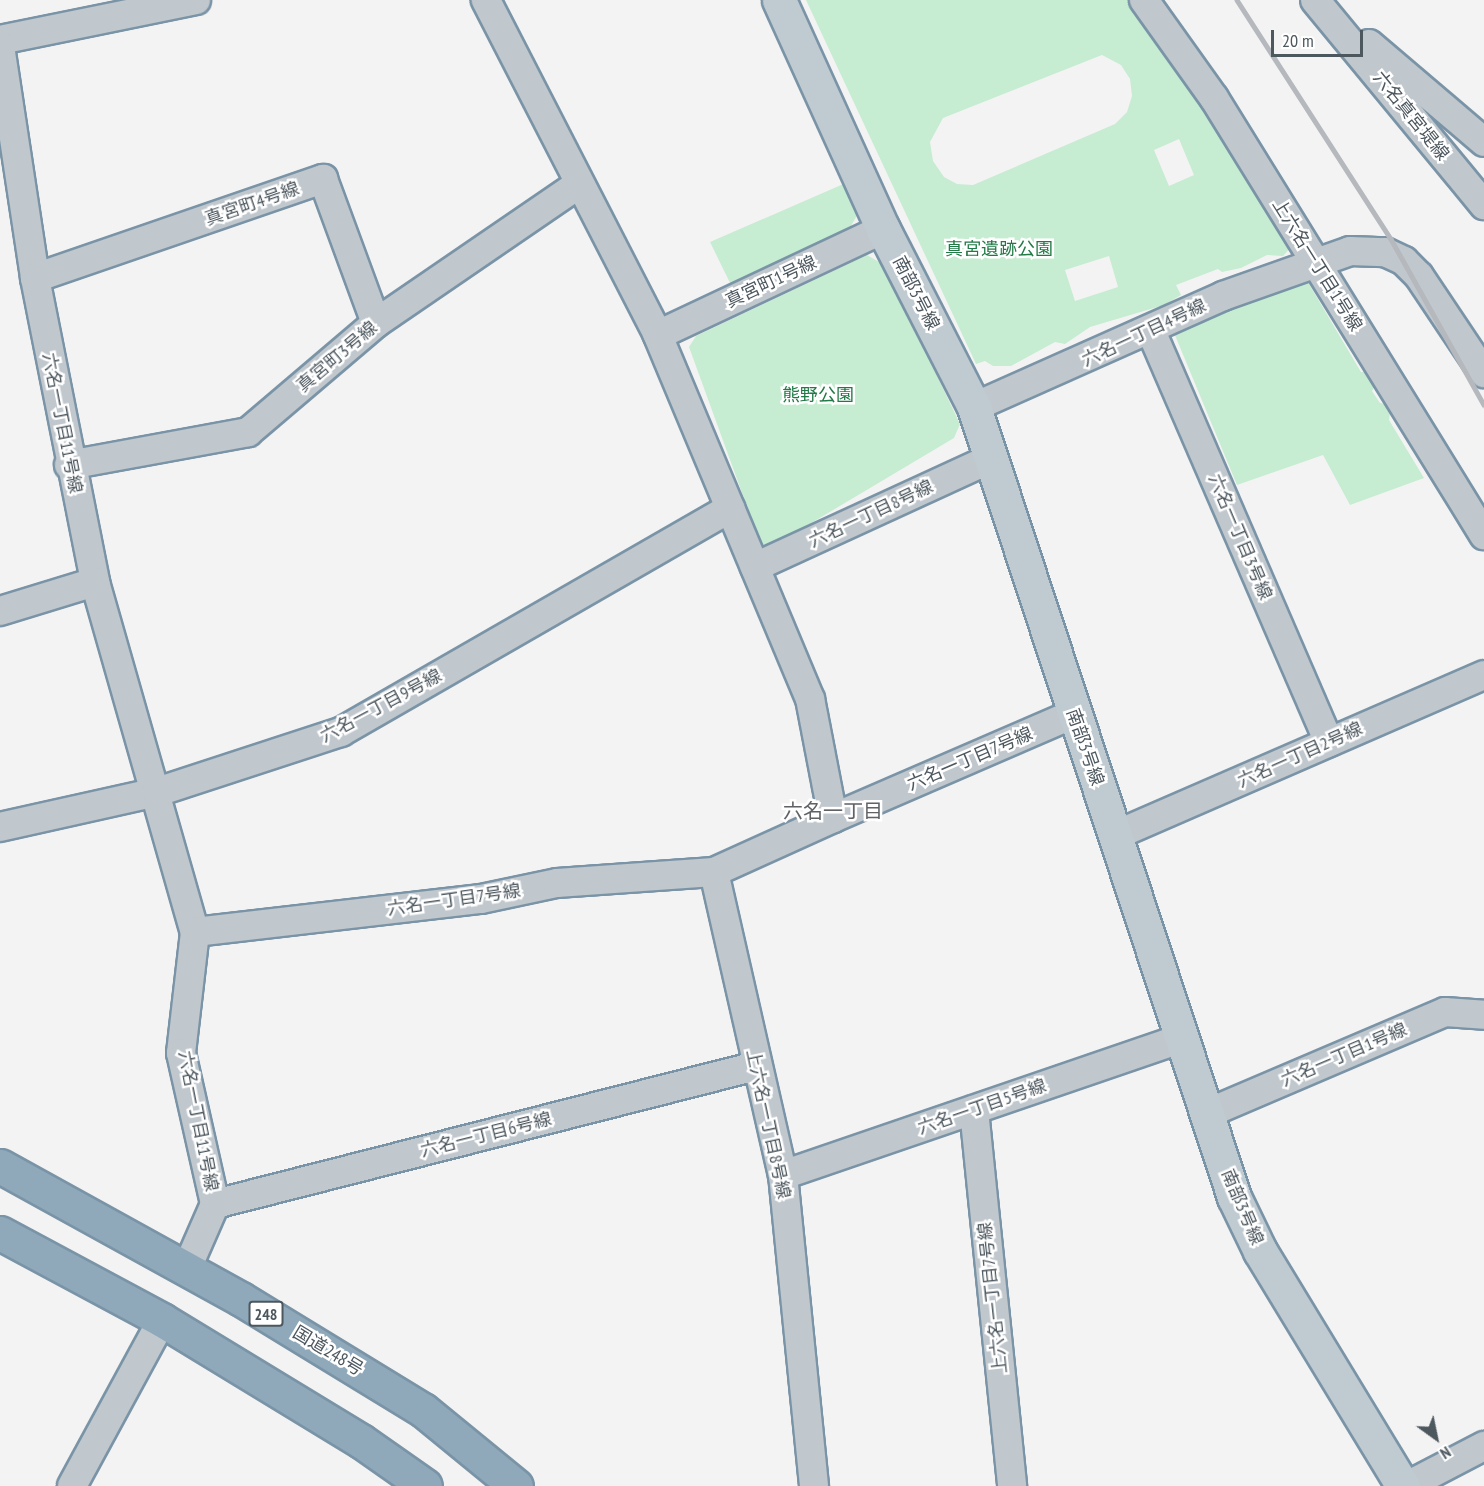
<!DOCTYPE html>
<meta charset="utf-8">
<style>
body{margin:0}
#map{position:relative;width:1484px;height:1486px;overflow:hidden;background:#f4f3f3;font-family:"PT Sans Narrow","Noto Sans JP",sans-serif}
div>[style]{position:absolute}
.green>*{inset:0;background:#c6ecd2}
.roads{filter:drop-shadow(2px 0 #7a94a7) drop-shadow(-2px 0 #7a94a7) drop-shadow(0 2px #7a94a7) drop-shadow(0 -2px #7a94a7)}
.street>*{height:28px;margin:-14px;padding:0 14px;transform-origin:14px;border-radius:14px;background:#c0c7cd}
.secondary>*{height:33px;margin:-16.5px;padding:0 16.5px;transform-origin:16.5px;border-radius:16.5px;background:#c0cad1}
.highway>*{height:33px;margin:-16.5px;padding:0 16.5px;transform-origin:16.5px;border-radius:16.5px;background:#8fa9bb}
.rail>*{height:4.5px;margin:-2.25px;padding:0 2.25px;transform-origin:2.25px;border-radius:2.25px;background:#b5b8bc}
span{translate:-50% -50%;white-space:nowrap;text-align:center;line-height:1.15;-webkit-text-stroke:5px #fff;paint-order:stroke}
.shield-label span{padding:2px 4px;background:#fff;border:2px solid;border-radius:4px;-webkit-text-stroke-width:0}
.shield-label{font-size:16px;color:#4c575e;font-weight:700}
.street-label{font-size:18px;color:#4c575e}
.park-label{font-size:18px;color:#217a46}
.neighbourhood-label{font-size:20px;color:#5f6366}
.north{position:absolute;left:1406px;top:1408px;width:60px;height:60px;-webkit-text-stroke:4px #fff;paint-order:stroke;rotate:147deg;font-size:16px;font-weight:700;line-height:24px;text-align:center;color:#4c575e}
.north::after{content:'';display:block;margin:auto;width:21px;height:27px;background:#4c575e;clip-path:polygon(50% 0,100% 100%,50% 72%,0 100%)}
.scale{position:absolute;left:1271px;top:30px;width:92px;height:27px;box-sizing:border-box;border:3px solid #4c575e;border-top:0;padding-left:8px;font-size:18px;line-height:21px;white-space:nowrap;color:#4c575e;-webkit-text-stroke:4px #fff;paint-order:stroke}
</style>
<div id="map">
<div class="green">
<i style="clip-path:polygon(evenodd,806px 0,1135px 0,1231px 141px,1232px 157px,1243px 173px,1251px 170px,1295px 243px,1283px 256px,1267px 255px,1241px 268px,1222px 272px,1218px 269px,1176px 285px,1181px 295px,1164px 305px,1090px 327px,1065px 344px,1055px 342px,1011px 366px,993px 366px,985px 361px,976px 364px,806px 0,1102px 55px,1121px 65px,1130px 79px,1132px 96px,1127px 112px,1115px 124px,973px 185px,957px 184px,944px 177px,933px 161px,930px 142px,943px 118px,1102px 55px,806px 0,1179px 139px,1194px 175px,1169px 186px,1154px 150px,1179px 139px,806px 0,1109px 256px,1118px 287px,1075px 301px,1065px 270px,1109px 256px)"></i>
<i style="clip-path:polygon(848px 182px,860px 210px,847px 233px,735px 293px,710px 242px)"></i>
<i style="clip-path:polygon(867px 255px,884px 265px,960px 424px,954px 438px,776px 544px,761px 545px,689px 347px,696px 336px)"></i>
<i style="clip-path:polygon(1303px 274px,1361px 372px,1368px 372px,1376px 384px,1372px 391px,1380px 403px,1391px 405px,1389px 420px,1424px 478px,1350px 505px,1323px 455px,1237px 485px,1172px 328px)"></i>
</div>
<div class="roads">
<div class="street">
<i style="left:1144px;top:0;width:120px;rotate:54.5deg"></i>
<i style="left:1214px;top:98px;width:514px;rotate:58.29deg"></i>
<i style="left:1315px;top:0;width:266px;rotate:50.5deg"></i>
<i style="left:0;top:40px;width:200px;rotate:-11.5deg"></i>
<i style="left:1369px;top:44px;width:151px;rotate:40.4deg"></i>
<i style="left:0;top:46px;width:235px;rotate:81.4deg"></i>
<i style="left:35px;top:278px;width:310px;rotate:78.8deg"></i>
<i style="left:95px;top:582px;width:364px;rotate:74.1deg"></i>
<i style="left:195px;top:932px;width:122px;rotate:96.6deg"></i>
<i style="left:181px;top:1053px;width:155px;rotate:77.3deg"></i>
<i style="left:215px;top:1204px;width:70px;rotate:113.6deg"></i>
<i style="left:35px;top:278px;width:305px;rotate:-19deg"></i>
<i style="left:323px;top:179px;width:153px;rotate:69.8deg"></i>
<i style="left:1151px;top:331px;width:448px;rotate:66.6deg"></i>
<i style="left:658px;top:335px;width:249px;rotate:-25.2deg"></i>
<i style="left:974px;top:407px;width:273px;rotate:-24deg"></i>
<i style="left:1223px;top:296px;width:135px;rotate:-19.5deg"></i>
<i style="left:1350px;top:251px;width:35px;rotate:2deg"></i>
<i style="left:1385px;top:252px;width:21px;rotate:25deg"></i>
<i style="left:1404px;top:261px;width:21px;rotate:45deg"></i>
<i style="left:1419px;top:276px;width:117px;rotate:56.2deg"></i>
<i style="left:69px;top:465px;width:182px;rotate:-10.4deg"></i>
<i style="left:248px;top:432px;width:168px;rotate:-40.4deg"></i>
<i style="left:376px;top:323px;width:246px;rotate:-34.4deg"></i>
<i style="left:755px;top:567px;width:256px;rotate:-24.7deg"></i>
<i style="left:0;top:611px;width:99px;rotate:-17deg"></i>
<i style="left:833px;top:818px;width:262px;rotate:-23.4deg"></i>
<i style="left:0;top:827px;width:161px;rotate:-12.6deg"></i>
<i style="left:157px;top:792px;width:194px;rotate:-18.1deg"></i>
<i style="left:341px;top:732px;width:449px;rotate:-29.9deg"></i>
<i style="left:1116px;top:835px;width:401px;rotate:-23.5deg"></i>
<i style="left:714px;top:872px;width:311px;rotate:77.2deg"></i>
<i style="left:783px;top:1175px;width:313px;rotate:84.3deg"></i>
<i style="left:195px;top:932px;width:288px;rotate:-6.6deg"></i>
<i style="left:481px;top:899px;width:78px;rotate:-11.9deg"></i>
<i style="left:557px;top:883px;width:157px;rotate:-4deg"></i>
<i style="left:714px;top:872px;width:131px;rotate:-24.4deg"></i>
<i style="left:833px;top:818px;width:121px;rotate:-100.9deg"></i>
<i style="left:810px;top:699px;width:394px;rotate:-112.7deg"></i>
<i style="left:658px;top:335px;width:377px;rotate:-117.2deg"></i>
<i style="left:974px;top:1110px;width:378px;rotate:84.2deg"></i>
<i style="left:1206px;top:1114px;width:260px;rotate:-23.1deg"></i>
<i style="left:1445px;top:1012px;width:39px;rotate:4deg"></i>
<i style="left:783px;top:1175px;width:421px;rotate:-18.9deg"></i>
<i style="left:215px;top:1204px;width:558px;rotate:-14.31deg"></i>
<i style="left:72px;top:1486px;width:189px;rotate:-61.5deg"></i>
<i style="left:1407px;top:1486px;width:87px;rotate:-27.5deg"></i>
</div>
<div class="secondary">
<i style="left:779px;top:0;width:252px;rotate:65.6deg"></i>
<i style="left:883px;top:229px;width:200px;rotate:62.9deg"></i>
<i style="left:974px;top:407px;width:832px;rotate:71.78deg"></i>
<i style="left:1234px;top:1197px;width:60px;rotate:64.3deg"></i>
<i style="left:1260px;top:1251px;width:275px;rotate:58.7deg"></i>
</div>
<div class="highway">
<i style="left:0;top:1166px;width:275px;rotate:28.9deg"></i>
<i style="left:241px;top:1299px;width:213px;rotate:31.4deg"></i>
<i style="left:423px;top:1410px;width:120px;rotate:39.3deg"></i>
<i style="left:0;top:1233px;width:184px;rotate:28.2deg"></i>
<i style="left:162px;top:1320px;width:233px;rotate:31.3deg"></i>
<i style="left:361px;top:1441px;width:78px;rotate:35.1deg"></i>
</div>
</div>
<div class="rail">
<i style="left:1237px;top:0;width:284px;rotate:57.2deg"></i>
<i style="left:1391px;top:239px;width:190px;rotate:60.7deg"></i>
</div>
<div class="shield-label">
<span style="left:266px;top:1314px">248</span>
</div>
<div class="street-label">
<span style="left:1411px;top:116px;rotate:51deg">六名真宮堤線</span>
<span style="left:252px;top:204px;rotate:-19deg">真宮町4号線</span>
<span style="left:1317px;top:265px;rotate:58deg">上六名一丁目1号線</span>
<span style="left:771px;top:282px;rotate:-25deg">真宮町1号線</span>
<span style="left:916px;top:293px;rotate:63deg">南部3号線</span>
<span style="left:1144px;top:333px;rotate:-25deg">六名一丁目4号線</span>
<span style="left:337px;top:357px;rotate:-40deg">真宮町3号線</span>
<span style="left:62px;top:423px;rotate:79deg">六名一丁目11号線</span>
<span style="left:871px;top:514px;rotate:-25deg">六名一丁目8号線</span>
<span style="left:1240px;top:537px;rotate:67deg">六名一丁目3号線</span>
<span style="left:381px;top:706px;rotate:-28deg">六名一丁目9号線</span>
<span style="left:1085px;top:747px;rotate:71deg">南部3号線</span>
<span style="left:1300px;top:755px;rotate:-24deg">六名一丁目2号線</span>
<span style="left:970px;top:759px;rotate:-23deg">六名一丁目7号線</span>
<span style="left:454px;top:900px;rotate:-8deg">六名一丁目7号線</span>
<span style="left:1344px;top:1055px;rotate:-23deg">六名一丁目1号線</span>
<span style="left:982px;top:1107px;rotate:-19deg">六名一丁目5号線</span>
<span style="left:198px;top:1121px;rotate:79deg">六名一丁目11号線</span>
<span style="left:768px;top:1124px;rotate:78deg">上六名一丁目8号線</span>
<span style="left:486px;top:1135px;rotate:-14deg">六名一丁目6号線</span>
<span style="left:1242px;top:1207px;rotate:67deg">南部3号線</span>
<span style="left:993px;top:1298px;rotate:-96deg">上六名一丁目7号線</span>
<span style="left:328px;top:1351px;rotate:31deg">国道248号</span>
</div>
<div class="park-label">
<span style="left:999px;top:249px">真宮遺跡公園</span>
<span style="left:818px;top:395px">熊野公園</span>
</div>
<div class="neighbourhood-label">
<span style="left:833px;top:811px">六名一丁目</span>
</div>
<div class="north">N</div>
<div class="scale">20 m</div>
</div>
